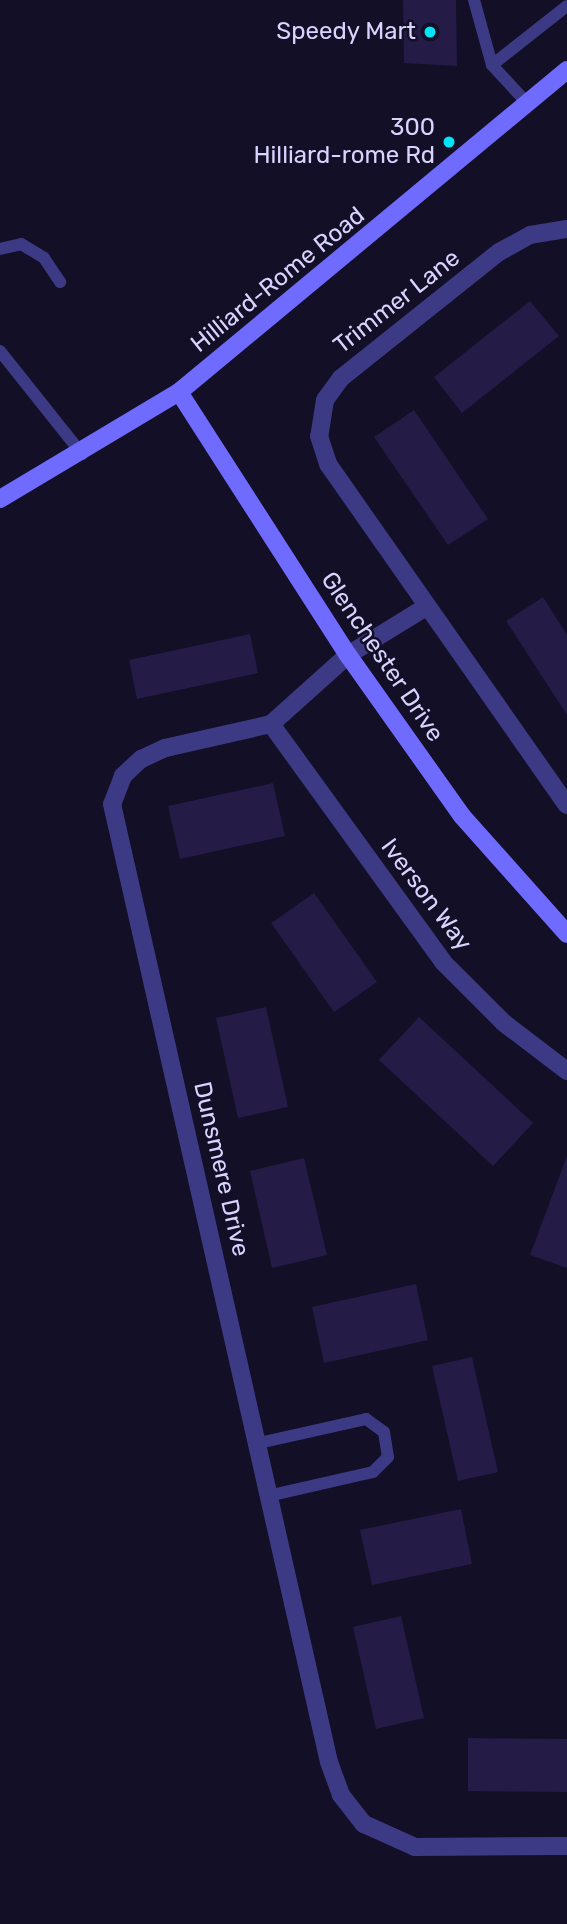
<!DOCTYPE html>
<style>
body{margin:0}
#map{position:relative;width:567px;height:1924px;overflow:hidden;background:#130f26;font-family:Rubik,sans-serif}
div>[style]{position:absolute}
.building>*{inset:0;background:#241b47}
.lane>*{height:12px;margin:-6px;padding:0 6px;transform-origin:6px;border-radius:6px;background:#3d3a85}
.street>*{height:18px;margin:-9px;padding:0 9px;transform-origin:9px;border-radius:9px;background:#3d3a85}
.secondary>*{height:18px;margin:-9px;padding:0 9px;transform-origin:9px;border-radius:9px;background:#6f6bff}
.dots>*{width:19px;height:19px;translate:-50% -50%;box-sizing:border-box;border:4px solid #130f26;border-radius:50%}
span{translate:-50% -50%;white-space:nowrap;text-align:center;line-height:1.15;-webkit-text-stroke:5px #130f26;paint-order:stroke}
.poi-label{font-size:24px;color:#d9d4ff}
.right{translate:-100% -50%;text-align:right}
.street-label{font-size:24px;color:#d9d4ff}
</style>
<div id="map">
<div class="building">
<i style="clip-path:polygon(403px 0,456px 0,457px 66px,404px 63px)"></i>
<i style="clip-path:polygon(530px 301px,559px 336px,462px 413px,434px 377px)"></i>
<i style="clip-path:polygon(414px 410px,488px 519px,448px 545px,374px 437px)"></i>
<i style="clip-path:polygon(543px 597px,567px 635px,567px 715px,506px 621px)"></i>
<i style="clip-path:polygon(250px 634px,258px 673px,137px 699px,129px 660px)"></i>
<i style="clip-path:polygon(273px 783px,285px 836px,180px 859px,168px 806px)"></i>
<i style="clip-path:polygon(314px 893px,377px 982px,334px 1012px,271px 923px)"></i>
<i style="clip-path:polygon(266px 1007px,288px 1107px,238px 1118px,216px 1018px)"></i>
<i style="clip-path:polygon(419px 1017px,533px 1123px,493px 1166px,379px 1060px)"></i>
<i style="clip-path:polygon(567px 1156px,567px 1268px,530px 1255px)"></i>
<i style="clip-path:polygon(304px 1158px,327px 1255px,272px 1268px,250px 1171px)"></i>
<i style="clip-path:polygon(416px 1284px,428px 1340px,324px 1363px,312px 1307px)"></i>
<i style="clip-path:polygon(472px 1357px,498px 1472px,458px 1481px,432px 1366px)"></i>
<i style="clip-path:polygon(461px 1509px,472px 1564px,372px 1585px,360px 1530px)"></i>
<i style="clip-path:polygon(401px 1616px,424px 1718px,376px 1729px,353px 1627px)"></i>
<i style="clip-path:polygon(468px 1738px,567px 1739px,567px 1792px,468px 1791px)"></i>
</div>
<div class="lane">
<i style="left:474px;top:0;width:67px;rotate:74.5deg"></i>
<i style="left:492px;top:65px;width:53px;rotate:47.3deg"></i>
<i style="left:492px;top:65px;width:95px;rotate:-38.2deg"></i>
<i style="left:0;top:249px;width:22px;rotate:-13deg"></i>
<i style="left:21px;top:244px;width:27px;rotate:31deg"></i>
<i style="left:44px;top:258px;width:29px;rotate:56deg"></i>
<i style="left:0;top:351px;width:132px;rotate:51.5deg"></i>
<i style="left:259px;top:1443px;width:110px;rotate:-12.6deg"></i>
<i style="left:366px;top:1419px;width:22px;rotate:36deg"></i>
<i style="left:384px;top:1432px;width:25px;rotate:81deg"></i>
<i style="left:388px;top:1457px;width:21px;rotate:135deg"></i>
<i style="left:373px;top:1472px;width:104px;rotate:167.2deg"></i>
</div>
<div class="street">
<i style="left:567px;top:229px;width:37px;rotate:171deg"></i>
<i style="left:530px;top:235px;width:35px;rotate:151deg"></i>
<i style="left:499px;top:252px;width:202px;rotate:141.4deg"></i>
<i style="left:341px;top:378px;width:27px;rotate:126deg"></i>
<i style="left:325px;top:400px;width:36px;rotate:99deg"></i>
<i style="left:319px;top:436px;width:29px;rotate:72deg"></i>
<i style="left:328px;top:464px;width:416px;rotate:55deg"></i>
<i style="left:426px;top:607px;width:92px;rotate:148.4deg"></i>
<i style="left:348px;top:655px;width:103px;rotate:138.1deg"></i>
<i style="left:271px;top:724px;width:109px;rotate:167.2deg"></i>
<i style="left:165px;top:748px;width:26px;rotate:155deg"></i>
<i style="left:141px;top:759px;width:25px;rotate:137deg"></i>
<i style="left:123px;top:776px;width:30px;rotate:111deg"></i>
<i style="left:112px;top:804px;width:982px;rotate:77.24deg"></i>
<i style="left:329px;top:1762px;width:35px;rotate:70deg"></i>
<i style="left:341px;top:1795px;width:37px;rotate:52deg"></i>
<i style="left:364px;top:1824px;width:56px;rotate:24.3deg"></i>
<i style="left:415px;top:1847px;width:152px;rotate:-0.4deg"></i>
<i style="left:271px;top:724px;width:294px;rotate:54.1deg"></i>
<i style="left:443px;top:962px;width:86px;rotate:45deg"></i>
<i style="left:504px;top:1023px;width:79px;rotate:37.3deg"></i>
</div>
<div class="secondary">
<i style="left:179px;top:392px;width:313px;rotate:57.3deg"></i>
<i style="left:348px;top:655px;width:197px;rotate:54.7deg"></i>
<i style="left:462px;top:816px;width:158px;rotate:48.3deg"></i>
<i style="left:0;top:499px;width:209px;rotate:-30.9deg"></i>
<i style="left:179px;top:392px;width:504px;rotate:-39.69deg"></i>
</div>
<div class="dots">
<i style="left:430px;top:32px;background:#00e5ff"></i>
<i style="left:449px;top:142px;background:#00e5ff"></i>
</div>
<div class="poi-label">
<span class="right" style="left:416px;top:32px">Speedy Mart</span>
<span class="right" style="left:435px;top:142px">300<br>Hilliard-rome Rd</span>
</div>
<div class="street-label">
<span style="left:278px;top:280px;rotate:-39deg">Hilliard-Rome Road</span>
<span style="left:397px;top:302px;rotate:-38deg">Trimmer Lane</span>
<span style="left:382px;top:657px;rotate:56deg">Glenchester Drive</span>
<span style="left:426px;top:895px;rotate:53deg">Iverson Way</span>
<span style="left:221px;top:1169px;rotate:77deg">Dunsmere Drive</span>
</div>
</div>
